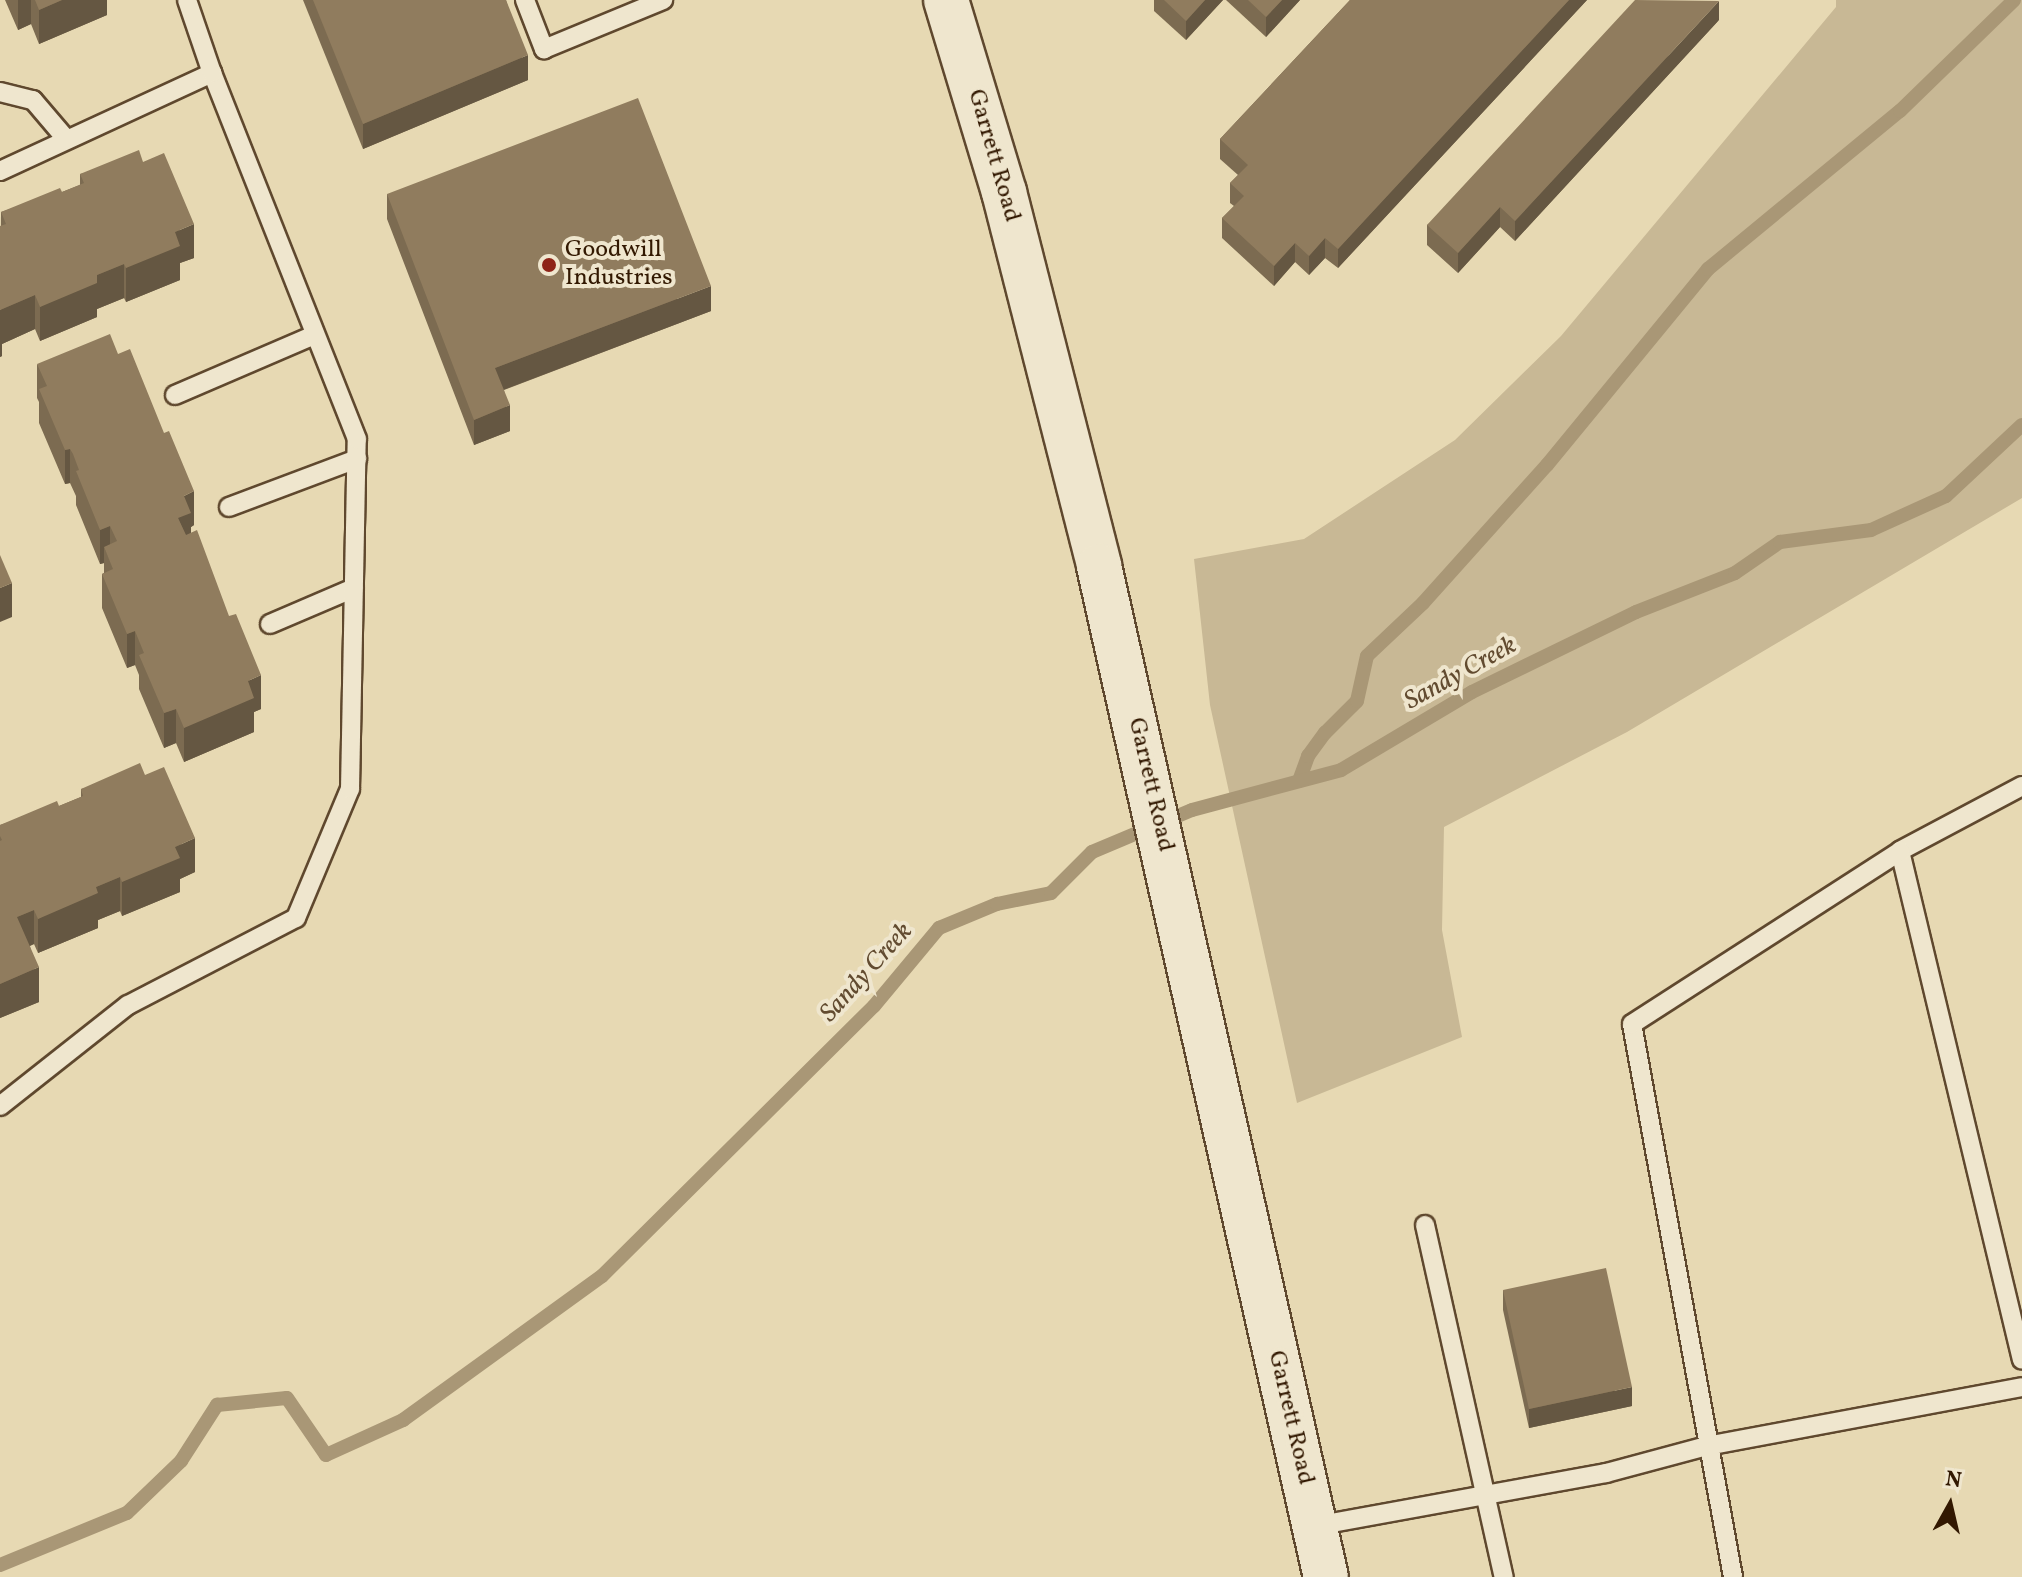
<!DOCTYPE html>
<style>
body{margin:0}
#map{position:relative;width:2022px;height:1577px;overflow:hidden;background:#e7d9b3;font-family:Vollkorn,serif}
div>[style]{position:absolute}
.green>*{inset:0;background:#c8b895}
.stream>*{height:14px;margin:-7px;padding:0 7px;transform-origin:7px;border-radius:7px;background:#a99776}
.roads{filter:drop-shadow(2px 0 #5f482e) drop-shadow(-2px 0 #5f482e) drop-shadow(0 2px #5f482e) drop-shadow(0 -2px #5f482e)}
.lane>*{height:18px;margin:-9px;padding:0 9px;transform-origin:9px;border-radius:9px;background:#efe6ce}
.secondary>*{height:44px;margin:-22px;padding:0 22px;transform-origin:22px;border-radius:22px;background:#efe6ce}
.wall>*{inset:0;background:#7c6b51}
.shaded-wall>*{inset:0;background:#655742}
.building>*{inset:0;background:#907c5e}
.dots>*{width:22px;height:22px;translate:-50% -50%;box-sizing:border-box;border:4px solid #efe6ce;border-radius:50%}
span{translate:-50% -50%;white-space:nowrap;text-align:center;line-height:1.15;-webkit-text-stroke:8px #efe6ce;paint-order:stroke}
.street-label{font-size:24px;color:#321801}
.poi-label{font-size:24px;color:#321801}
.left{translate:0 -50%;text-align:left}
.water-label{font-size:26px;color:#624b30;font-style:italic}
.north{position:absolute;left:1910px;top:1465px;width:80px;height:80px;-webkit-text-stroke:6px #efe6ce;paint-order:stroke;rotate:8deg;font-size:22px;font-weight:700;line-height:32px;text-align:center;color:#321801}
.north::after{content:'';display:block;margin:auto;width:28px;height:36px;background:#321801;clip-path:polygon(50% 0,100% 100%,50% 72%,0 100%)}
</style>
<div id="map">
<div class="green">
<i style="clip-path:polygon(1836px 0,2022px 0,2022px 498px,1627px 732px,1444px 827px,1442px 930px,1462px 1037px,1297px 1103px,1210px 705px,1194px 559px,1304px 539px,1455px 440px,1561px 336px,1836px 7px)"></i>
</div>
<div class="stream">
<i style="left:1299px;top:781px;width:27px;rotate:-70deg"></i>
<i style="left:1308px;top:756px;width:29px;rotate:-54deg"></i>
<i style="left:1325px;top:733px;width:45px;rotate:-45deg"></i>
<i style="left:1357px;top:701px;width:46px;rotate:-77.5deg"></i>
<i style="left:1367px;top:656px;width:77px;rotate:-43.4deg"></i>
<i style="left:1423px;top:603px;width:186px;rotate:-48.1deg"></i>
<i style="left:1547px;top:465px;width:254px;rotate:-50.6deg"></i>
<i style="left:1708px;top:269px;width:249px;rotate:-39.5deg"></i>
<i style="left:1900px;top:111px;width:159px;rotate:-44.2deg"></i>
<i style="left:0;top:1565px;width:137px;rotate:-22.3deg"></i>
<i style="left:127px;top:1513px;width:75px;rotate:-43.9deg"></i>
<i style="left:181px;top:1461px;width:67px;rotate:-57.3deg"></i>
<i style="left:217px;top:1405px;width:70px;rotate:-5.7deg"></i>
<i style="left:287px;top:1398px;width:69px;rotate:55.6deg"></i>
<i style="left:326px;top:1455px;width:85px;rotate:-24.4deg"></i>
<i style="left:403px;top:1420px;width:246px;rotate:-35.9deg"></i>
<i style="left:602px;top:1276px;width:383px;rotate:-44.8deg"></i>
<i style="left:874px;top:1006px;width:102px;rotate:-50.2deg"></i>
<i style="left:939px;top:928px;width:63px;rotate:-22.5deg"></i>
<i style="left:997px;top:904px;width:55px;rotate:-11.5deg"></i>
<i style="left:1051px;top:893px;width:58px;rotate:-45deg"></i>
<i style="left:1092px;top:852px;width:108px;rotate:-22.8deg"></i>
<i style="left:1192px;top:810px;width:154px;rotate:-15deg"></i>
<i style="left:1341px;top:770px;width:152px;rotate:-30.8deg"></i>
<i style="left:1472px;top:692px;width:182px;rotate:-26deg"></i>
<i style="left:1636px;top:612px;width:106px;rotate:-21.5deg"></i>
<i style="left:1735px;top:573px;width:55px;rotate:-34.6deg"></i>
<i style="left:1780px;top:542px;width:92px;rotate:-7.5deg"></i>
<i style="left:1871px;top:530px;width:82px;rotate:-24.4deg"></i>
<i style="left:1946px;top:496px;width:104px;rotate:-43.1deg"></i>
</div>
<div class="roads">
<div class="lane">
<i style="left:525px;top:0;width:53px;rotate:68.8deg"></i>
<i style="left:544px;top:49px;width:129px;rotate:-22.4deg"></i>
<i style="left:0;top:92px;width:34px;rotate:14deg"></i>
<i style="left:33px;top:100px;width:52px;rotate:49.6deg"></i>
<i style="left:0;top:171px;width:234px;rotate:-24.8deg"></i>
<i style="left:175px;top:395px;width:151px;rotate:-23.3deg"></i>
<i style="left:229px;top:507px;width:137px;rotate:-20.6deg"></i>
<i style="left:270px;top:624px;width:91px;rotate:-23.2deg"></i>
<i style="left:2022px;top:786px;width:138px;rotate:152deg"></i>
<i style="left:1900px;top:851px;width:523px;rotate:76.52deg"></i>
<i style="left:0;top:1106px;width:163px;rotate:-38.3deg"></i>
<i style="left:128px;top:1005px;width:189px;rotate:-27.4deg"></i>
<i style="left:296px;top:918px;width:140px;rotate:-67.3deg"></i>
<i style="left:350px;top:789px;width:350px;rotate:-88.9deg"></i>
<i style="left:357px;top:439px;width:394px;rotate:-111.6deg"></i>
<i style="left:212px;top:73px;width:77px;rotate:-108.9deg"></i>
<i style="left:1425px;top:1225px;width:361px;rotate:77.4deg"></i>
<i style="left:1315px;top:1526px;width:296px;rotate:-10.3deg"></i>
<i style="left:1606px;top:1473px;width:105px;rotate:-15deg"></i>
<i style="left:1707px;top:1446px;width:320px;rotate:-10.6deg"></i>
<i style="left:1733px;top:1577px;width:562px;rotate:-100.35deg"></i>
<i style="left:1632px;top:1024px;width:319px;rotate:-32.8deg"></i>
</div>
<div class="secondary">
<i style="left:946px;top:0;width:201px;rotate:73.2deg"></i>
<i style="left:1004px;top:192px;width:386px;rotate:75.7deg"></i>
<i style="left:1099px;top:566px;width:1036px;rotate:77.35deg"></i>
</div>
</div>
<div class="wall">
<i style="clip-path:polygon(5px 0,107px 0,107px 15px,39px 44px,31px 24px,18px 30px)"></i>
<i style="clip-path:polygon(303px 0,506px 0,528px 80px,363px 149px)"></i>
<i style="clip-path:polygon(1154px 0,1223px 0,1186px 40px,1154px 11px)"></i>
<i style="clip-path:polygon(1226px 0,1300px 0,1266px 37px)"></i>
<i style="clip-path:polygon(1350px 0,1587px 0,1338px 268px,1325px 258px,1309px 275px,1295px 262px,1274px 286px,1222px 238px,1222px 218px,1234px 206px,1230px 203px,1230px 183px,1238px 175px,1220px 159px,1220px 139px)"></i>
<i style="clip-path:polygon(1719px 20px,1515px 241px,1500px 227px,1458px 273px,1427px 245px,1427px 225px)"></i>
<i style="clip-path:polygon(143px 162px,194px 258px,180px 263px,180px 280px,126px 302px,124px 298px,97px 309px,97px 317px,40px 341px,35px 329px,2px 344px,2px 356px,0 357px,1px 212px,62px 192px,80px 185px,80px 174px)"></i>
<i style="clip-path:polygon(387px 194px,711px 311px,504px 390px,510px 431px,474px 445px,387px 219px)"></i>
<i style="clip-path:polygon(37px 364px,194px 525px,191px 527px,191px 533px,261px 709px,254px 712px,254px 732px,184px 762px,176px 743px,164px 748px,139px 689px,139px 675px,135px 665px,127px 668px,102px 608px,102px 574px,104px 573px,104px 563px,100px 564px,76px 505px,76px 496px,70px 483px,65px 484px,39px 423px,39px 402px,37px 398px)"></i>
<i style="clip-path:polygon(145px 775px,195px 872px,180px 879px,180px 892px,122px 916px,120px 911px,98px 920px,98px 928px,38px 953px,34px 944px,30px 946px,39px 1002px,0 1018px,0 825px,59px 806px,81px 797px,81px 789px)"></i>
<i style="clip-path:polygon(1503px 1290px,1632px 1406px,1529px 1428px,1503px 1310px)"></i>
</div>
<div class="shaded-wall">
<i style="clip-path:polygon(18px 0,31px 0,31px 24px,18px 30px)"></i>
<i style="clip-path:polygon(62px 0,107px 0,107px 15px,39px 44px,39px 10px)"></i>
<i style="clip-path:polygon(1205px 0,1223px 0,1186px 40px,1186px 21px)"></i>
<i style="clip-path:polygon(1282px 0,1300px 0,1266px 37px,1266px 17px)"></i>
<i style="clip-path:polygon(1569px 0,1587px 0,1338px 268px,1338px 249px)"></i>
<i style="clip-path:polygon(1719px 1px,1719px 20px,1515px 241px,1515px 221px)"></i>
<i style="clip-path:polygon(528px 55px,528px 80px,363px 149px,363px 124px)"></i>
<i style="clip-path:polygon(1500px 207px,1500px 227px,1458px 273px,1458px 253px)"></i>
<i style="clip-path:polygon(194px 224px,194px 258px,180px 263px,180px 280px,126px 302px,126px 268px,175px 232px)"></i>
<i style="clip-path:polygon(1325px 238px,1325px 258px,1309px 275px,1309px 256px)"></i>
<i style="clip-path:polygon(1295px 243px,1295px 262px,1274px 286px,1274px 266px)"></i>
<i style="clip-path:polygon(124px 264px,124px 298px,97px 309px,97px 317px,40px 341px,40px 307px,97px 275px)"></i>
<i style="clip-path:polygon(711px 286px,711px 311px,495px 393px,495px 368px)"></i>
<i style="clip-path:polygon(35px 295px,35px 329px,2px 344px,2px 356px,0 357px,0 310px)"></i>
<i style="clip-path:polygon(510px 405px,510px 431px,474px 445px,474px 420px)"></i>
<i style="clip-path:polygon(70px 449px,70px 483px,65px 484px,65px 450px)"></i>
<i style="clip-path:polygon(194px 491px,194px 525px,191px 527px,191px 547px,178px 518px,184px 496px)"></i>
<i style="clip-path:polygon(110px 526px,110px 560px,104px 547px,104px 563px,100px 564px,100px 530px)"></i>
<i style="clip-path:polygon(12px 583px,12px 617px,0 622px,0 588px)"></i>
<i style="clip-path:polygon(135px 631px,135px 665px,127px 668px,127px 634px)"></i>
<i style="clip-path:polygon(261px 675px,261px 709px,254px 712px,254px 732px,184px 762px,184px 728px,248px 681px)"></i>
<i style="clip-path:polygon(176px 709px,176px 743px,164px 748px,164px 713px)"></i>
<i style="clip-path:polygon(195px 838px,195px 872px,180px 879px,180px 892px,122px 916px,122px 882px,175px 847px)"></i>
<i style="clip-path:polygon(120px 877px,120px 911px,98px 920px,98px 928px,38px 953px,38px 919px,96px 887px)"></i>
<i style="clip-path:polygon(34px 910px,34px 944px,17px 951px,17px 917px)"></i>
<i style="clip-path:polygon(39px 967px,39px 1002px,0 1018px,0 984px)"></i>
<i style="clip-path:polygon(1632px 1387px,1632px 1406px,1529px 1428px,1529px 1409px)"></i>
</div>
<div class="building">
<i style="clip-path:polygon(35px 0,62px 0,39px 10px)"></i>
<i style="clip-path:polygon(313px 0,506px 0,528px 55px,363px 124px)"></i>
<i style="clip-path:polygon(1164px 0,1205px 0,1186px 21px)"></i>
<i style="clip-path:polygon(1248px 0,1282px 0,1266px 17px)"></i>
<i style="clip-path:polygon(1350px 0,1569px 0,1338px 249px,1325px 238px,1309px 256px,1295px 243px,1274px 266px,1222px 218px,1244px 196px,1230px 183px,1248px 165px,1220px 139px)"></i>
<i style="clip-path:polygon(1635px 0,1719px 1px,1515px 221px,1500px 207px,1458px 253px,1427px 225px)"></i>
<i style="clip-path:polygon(638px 98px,711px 286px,495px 368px,510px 405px,474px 420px,387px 194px)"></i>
<i style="clip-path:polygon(139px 150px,143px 162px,164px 153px,194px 224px,175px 232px,180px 246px,126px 268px,124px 264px,97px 275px,97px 283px,40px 307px,35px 295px,0 310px,0 226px,6px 224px,1px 212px,60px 188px,62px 192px,84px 183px,80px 174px)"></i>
<i style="clip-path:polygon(110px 334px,118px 354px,130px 349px,164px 433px,169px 431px,194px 491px,184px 496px,191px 513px,178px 518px,186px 535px,197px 530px,229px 616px,236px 614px,261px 675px,248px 681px,254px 698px,184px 728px,176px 709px,164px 713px,139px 655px,144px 653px,135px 631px,127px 634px,102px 574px,113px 569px,104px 547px,117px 541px,110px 526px,100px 530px,76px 471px,79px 470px,73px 454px,70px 449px,65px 450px,39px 389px,47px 386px,37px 364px)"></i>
<i style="clip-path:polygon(0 555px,12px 583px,0 588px)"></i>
<i style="clip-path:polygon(140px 763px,145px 775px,164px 767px,195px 838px,175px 847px,180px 858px,122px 882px,120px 877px,96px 887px,98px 893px,38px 919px,34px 910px,17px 917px,39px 967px,0 984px,0 841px,2px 840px,0 836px,0 825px,57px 801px,59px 806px,83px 796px,81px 789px)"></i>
<i style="clip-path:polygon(1606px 1268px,1632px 1387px,1529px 1409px,1503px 1290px)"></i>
</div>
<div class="dots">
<i style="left:549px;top:265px;background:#8f2418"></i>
</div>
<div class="street-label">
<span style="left:993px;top:156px;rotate:74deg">Garrett Road</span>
<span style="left:1150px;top:785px;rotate:77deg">Garrett Road</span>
<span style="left:1290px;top:1418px;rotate:77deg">Garrett Road</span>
</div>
<div class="poi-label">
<span class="left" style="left:565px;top:265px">Goodwill<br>Industries</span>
</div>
<div class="water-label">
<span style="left:1461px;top:674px;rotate:-29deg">Sandy Creek</span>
<span style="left:867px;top:973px;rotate:-48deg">Sandy Creek</span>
</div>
<div class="north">N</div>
</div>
